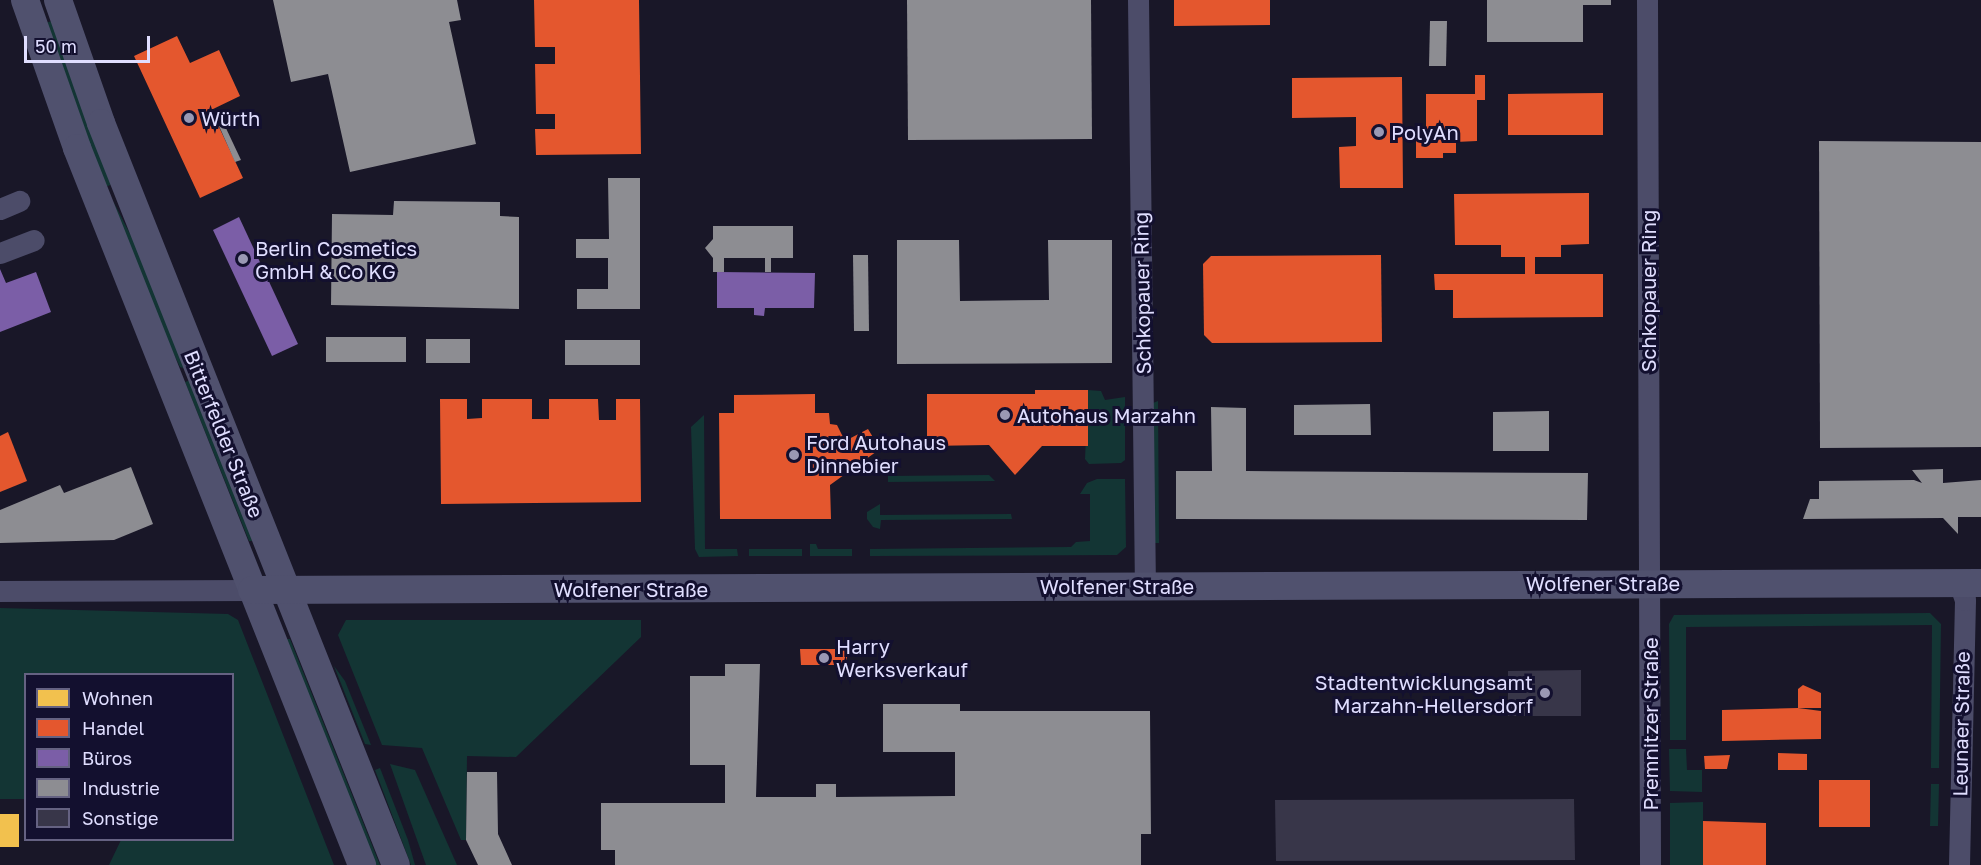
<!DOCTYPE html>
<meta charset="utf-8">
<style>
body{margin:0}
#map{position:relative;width:1981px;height:865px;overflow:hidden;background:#191728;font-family:"Golos Text",sans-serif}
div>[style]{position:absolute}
.green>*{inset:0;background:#133534}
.homes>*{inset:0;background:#f2c14e}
.shops>*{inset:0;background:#e4572e}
.offices>*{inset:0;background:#7b5ea7}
.industry>*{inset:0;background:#8d8d92}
.building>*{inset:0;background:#383649}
.street>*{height:21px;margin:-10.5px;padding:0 10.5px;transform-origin:10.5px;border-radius:10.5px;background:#4c4c69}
.secondary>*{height:28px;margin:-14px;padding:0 14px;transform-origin:14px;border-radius:14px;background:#50516e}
.dots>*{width:16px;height:16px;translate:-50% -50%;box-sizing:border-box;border:3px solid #13102f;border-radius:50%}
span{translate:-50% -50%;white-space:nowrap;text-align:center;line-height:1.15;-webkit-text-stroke:6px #13102f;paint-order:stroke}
.poi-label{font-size:20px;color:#e0deff}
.left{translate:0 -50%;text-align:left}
.right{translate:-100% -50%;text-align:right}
.street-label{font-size:20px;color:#e0deff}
.legend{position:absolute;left:24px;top:673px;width:210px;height:168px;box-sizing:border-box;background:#13102f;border:2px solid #656282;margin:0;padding:8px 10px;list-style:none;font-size:18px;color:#e0deff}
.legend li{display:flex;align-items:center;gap:12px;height:30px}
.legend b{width:30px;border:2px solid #656282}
.scale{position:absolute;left:24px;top:36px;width:126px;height:27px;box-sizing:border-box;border:3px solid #e0deff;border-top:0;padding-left:8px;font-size:18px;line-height:21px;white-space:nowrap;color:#e0deff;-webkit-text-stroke:4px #13102f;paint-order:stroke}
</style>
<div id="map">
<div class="green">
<i style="clip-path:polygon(56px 20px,112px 184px,108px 186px,104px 186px,45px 23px)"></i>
<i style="clip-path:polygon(113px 201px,155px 282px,186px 369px,180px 367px,148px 301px)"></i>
<i style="clip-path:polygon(194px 379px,258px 541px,249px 541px,185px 382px)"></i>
<i style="clip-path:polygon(1088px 390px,1101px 391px,1105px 400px,1125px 397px,1125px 460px,1121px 463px,1089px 464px,1085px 459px)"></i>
<i style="clip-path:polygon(1158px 401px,1159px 543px,1153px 543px,1153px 403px)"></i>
<i style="clip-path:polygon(704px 415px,705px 549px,737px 549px,738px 556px,699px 557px,695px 549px,691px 427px)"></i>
<i style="clip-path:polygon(989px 475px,995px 481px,888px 482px,888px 476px)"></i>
<i style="clip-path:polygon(1097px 479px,1125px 479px,1126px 547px,1117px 555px,870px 556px,870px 549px,1071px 547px,1076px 542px,1090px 541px,1090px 494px,1080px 494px,1087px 483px)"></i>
<i style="clip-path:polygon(880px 504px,880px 515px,1011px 514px,1012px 519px,881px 520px,880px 529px,873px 527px,867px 519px,867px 512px)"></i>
<i style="clip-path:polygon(810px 544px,816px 544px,818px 549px,852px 549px,852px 556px,810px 556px)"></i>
<i style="clip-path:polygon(749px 549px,802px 549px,802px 556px,749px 556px)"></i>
<i style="clip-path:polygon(0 608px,228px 614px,238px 620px,334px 865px,109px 865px,121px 840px,232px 840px,232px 674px,26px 674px,25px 799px,0 799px)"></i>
<i style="clip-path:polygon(1930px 613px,1941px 624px,1939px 768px,1931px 768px,1932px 625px,1686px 627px,1686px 740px,1670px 740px,1669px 624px,1674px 615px)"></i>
<i style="clip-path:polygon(346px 620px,641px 620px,641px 637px,516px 757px,467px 756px,466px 840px,461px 840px,422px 748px,382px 745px,338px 635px)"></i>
<i style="clip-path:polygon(281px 639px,290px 639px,380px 865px,371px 865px)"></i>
<i style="clip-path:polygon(334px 666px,345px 681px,371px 745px,365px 744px)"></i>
<i style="clip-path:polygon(1669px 749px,1686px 749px,1687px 770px,1702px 770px,1702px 792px,1670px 791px)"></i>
<i style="clip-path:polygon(390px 764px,415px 770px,457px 865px,426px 865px)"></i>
<i style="clip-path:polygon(380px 768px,408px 840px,415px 865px,411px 865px,375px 770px)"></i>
<i style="clip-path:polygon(1931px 784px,1939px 784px,1938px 826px,1930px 826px)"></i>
<i style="clip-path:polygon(1703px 802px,1703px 865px,1670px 865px,1670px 803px)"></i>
</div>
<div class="homes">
<i style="clip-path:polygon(0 814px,19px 814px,19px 847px,0 847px)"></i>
</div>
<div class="shops">
<i style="clip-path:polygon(534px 0,639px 0,641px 154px,536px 155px,535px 129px,555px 129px,555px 114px,536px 114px,535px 64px,555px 64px,555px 47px,535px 47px)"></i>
<i style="clip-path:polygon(1174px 0,1270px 0,1270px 25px,1174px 26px)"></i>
<i style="clip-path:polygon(177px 36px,190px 63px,219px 50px,240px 96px,211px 110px,243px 178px,200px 198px,134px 56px)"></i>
<i style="clip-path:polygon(1475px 75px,1485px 75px,1485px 100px,1477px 100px,1477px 141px,1456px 142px,1456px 153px,1443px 153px,1443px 158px,1416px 158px,1416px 141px,1426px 142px,1426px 94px,1475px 94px)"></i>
<i style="clip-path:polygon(1402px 77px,1403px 188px,1340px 188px,1339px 147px,1356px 146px,1356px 117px,1292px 118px,1292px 78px)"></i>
<i style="clip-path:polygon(1603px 93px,1603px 135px,1508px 135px,1508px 94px)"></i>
<i style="clip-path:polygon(1589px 193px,1589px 244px,1561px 245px,1561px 257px,1535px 257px,1535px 274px,1603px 274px,1603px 317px,1453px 318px,1453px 290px,1435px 290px,1434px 274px,1525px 274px,1525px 257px,1501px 257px,1501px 245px,1455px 245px,1454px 194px)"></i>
<i style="clip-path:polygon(1381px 255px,1382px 342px,1212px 343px,1204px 335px,1203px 264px,1211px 256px)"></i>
<i style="clip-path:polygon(1035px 390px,1088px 390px,1088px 446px,1042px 446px,1015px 475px,989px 445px,927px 446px,927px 394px,1035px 394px)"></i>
<i style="clip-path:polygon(815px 394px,815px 413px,829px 413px,830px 424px,837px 425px,845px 441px,868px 429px,880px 449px,830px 485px,831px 519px,720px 519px,719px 413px,734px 413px,734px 395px)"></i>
<i style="clip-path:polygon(440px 399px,467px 399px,467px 419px,482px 418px,482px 399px,532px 399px,532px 419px,549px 419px,549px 399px,598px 399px,599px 420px,616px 420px,616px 399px,640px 399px,641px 502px,441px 504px)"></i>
<i style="clip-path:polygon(8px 432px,27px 481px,0 492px,0 436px)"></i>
<i style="clip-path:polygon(800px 649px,847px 649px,847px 665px,801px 665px)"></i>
<i style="clip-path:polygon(1803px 685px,1821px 693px,1821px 708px,1798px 708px,1798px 689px)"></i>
<i style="clip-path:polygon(1798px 708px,1821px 711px,1821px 739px,1722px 741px,1722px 710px)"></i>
<i style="clip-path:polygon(1778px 753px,1807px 754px,1807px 770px,1778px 770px)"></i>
<i style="clip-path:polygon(1730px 755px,1727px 769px,1705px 769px,1704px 756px)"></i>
<i style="clip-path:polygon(1819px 780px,1870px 780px,1870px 827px,1819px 827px)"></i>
<i style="clip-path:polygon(1703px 821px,1766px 823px,1766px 865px,1703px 865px)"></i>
</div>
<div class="offices">
<i style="clip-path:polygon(239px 217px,298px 344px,272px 356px,213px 230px)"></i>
<i style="clip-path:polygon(0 269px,6px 283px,36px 272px,51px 312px,0 332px)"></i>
<i style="clip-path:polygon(717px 272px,815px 273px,814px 308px,765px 308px,764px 316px,754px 315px,754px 308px,717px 308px)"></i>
</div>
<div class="industry">
<i style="clip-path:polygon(273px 0,457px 0,461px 20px,449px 22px,476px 144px,350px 172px,328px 74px,291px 82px)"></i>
<i style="clip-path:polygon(907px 0,1091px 0,1092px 139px,908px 140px)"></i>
<i style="clip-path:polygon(1487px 0,1611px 0,1611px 5px,1583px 5px,1583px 42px,1487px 42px)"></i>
<i style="clip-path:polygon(1430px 21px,1447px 21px,1446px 66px,1429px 66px)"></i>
<i style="clip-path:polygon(224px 124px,241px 160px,235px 162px,219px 126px)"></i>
<i style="clip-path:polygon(1819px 141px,1981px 142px,1981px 447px,1820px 448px)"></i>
<i style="clip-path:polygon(608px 178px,640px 178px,640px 309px,577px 309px,577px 289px,608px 289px,608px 258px,576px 258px,576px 239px,609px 239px)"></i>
<i style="clip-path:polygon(394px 201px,500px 202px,500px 216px,519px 217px,519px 309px,331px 305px,332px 214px,393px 215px)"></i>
<i style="clip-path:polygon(713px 226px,793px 226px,793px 258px,771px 258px,771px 272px,765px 272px,765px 258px,724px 258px,724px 272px,713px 272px,713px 258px,705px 248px,713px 239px)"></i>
<i style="clip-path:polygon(897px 240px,959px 240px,960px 301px,1049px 300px,1048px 240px,1112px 240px,1112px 363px,897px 364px)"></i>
<i style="clip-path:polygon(853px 255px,868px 255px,869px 331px,854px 331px)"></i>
<i style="clip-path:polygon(326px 337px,406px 337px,406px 362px,326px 362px)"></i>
<i style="clip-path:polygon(426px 339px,470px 339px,470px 363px,426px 363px)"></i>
<i style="clip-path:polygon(565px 340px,640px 340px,640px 365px,565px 365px)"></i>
<i style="clip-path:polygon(1370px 404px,1371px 435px,1294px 435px,1294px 405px)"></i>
<i style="clip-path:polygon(1211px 407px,1246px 408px,1246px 471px,1588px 473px,1587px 520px,1176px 519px,1176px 471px,1212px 471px)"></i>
<i style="clip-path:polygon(1549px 411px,1549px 451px,1493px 451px,1493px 412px)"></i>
<i style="clip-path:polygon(131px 467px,153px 524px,114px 540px,0 543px,0 510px,60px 485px,64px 493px)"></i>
<i style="clip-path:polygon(1943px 469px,1943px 483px,1981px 480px,1981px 517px,1958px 517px,1958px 534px,1943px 518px,1803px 519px,1810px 499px,1819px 499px,1819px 481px,1914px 480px,1922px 483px,1912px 470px)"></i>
<i style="clip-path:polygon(725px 664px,760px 664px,756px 797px,816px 797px,816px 784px,836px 784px,836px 797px,955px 796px,955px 752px,883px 752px,883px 704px,960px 704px,960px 711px,1150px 711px,1151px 834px,1141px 834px,1141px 865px,615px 865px,615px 850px,601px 850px,601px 803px,725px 803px,725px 765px,690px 765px,690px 676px,725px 676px)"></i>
<i style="clip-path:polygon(467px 772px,497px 772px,498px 834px,512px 865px,478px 865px,466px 840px)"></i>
</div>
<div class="building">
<i style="clip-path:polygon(1581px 670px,1581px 716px,1508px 716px,1508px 671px)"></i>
<i style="clip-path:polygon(1574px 799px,1575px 860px,1276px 861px,1275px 800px)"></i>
</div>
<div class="street">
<i style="left:1138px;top:0;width:586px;rotate:89.32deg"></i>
<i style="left:1647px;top:0;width:865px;rotate:89.8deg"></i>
<i style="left:0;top:209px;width:21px;rotate:-23deg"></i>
<i style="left:0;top:253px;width:36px;rotate:-21deg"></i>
<i style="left:0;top:591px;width:252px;rotate:-0.2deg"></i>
<i style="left:1959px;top:865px;width:265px;rotate:-88.7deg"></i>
<i style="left:1965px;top:600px;width:18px;rotate:-109deg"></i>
</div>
<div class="secondary">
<i style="left:25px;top:0;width:157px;rotate:70.6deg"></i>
<i style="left:77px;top:148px;width:772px;rotate:68.32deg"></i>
<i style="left:58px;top:0;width:130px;rotate:70.7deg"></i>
<i style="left:101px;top:123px;width:798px;rotate:68.32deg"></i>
<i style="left:252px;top:590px;width:1729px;rotate:-0.23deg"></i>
</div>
<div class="dots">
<i style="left:189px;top:118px;background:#9a98b4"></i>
<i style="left:1379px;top:132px;background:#9a98b4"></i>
<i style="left:243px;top:259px;background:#9a98b4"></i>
<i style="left:1005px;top:415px;background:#9a98b4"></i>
<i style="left:794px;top:455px;background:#9a98b4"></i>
<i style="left:824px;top:658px;background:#9a98b4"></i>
<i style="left:1545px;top:693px;background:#9a98b4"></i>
</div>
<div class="poi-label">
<span class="left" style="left:201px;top:118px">Würth</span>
<span class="left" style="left:1391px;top:132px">PolyAn</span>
<span class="left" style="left:255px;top:260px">Berlin Cosmetics<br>GmbH &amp; Co KG</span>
<span class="left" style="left:1017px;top:415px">Autohaus Marzahn</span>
<span class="left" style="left:806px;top:454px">Ford Autohaus<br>Dinnebier</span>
<span class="left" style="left:836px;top:658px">Harry<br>Werksverkauf</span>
<span class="right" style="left:1533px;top:694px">Stadtentwicklungsamt<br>Marzahn-Hellersdorf</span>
</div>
<div class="street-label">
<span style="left:1648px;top:291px;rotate:-90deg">Schkopauer Ring</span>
<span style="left:1142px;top:293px;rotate:-91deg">Schkopauer Ring</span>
<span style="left:224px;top:434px;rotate:68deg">Bitterfelder Straße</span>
<span style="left:1603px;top:583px">Wolfener Straße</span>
<span style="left:1117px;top:586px">Wolfener Straße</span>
<span style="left:631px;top:589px">Wolfener Straße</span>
<span style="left:1650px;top:724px;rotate:-90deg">Premnitzer Straße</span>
<span style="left:1961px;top:724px;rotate:-89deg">Leunaer Straße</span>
</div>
<ul class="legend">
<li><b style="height:16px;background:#f2c14e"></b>Wohnen</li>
<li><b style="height:16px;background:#e4572e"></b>Handel</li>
<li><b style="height:16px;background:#7b5ea7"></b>Büros</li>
<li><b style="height:16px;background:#8d8d92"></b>Industrie</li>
<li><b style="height:16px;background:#383649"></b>Sonstige</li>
</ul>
<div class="scale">50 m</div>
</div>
